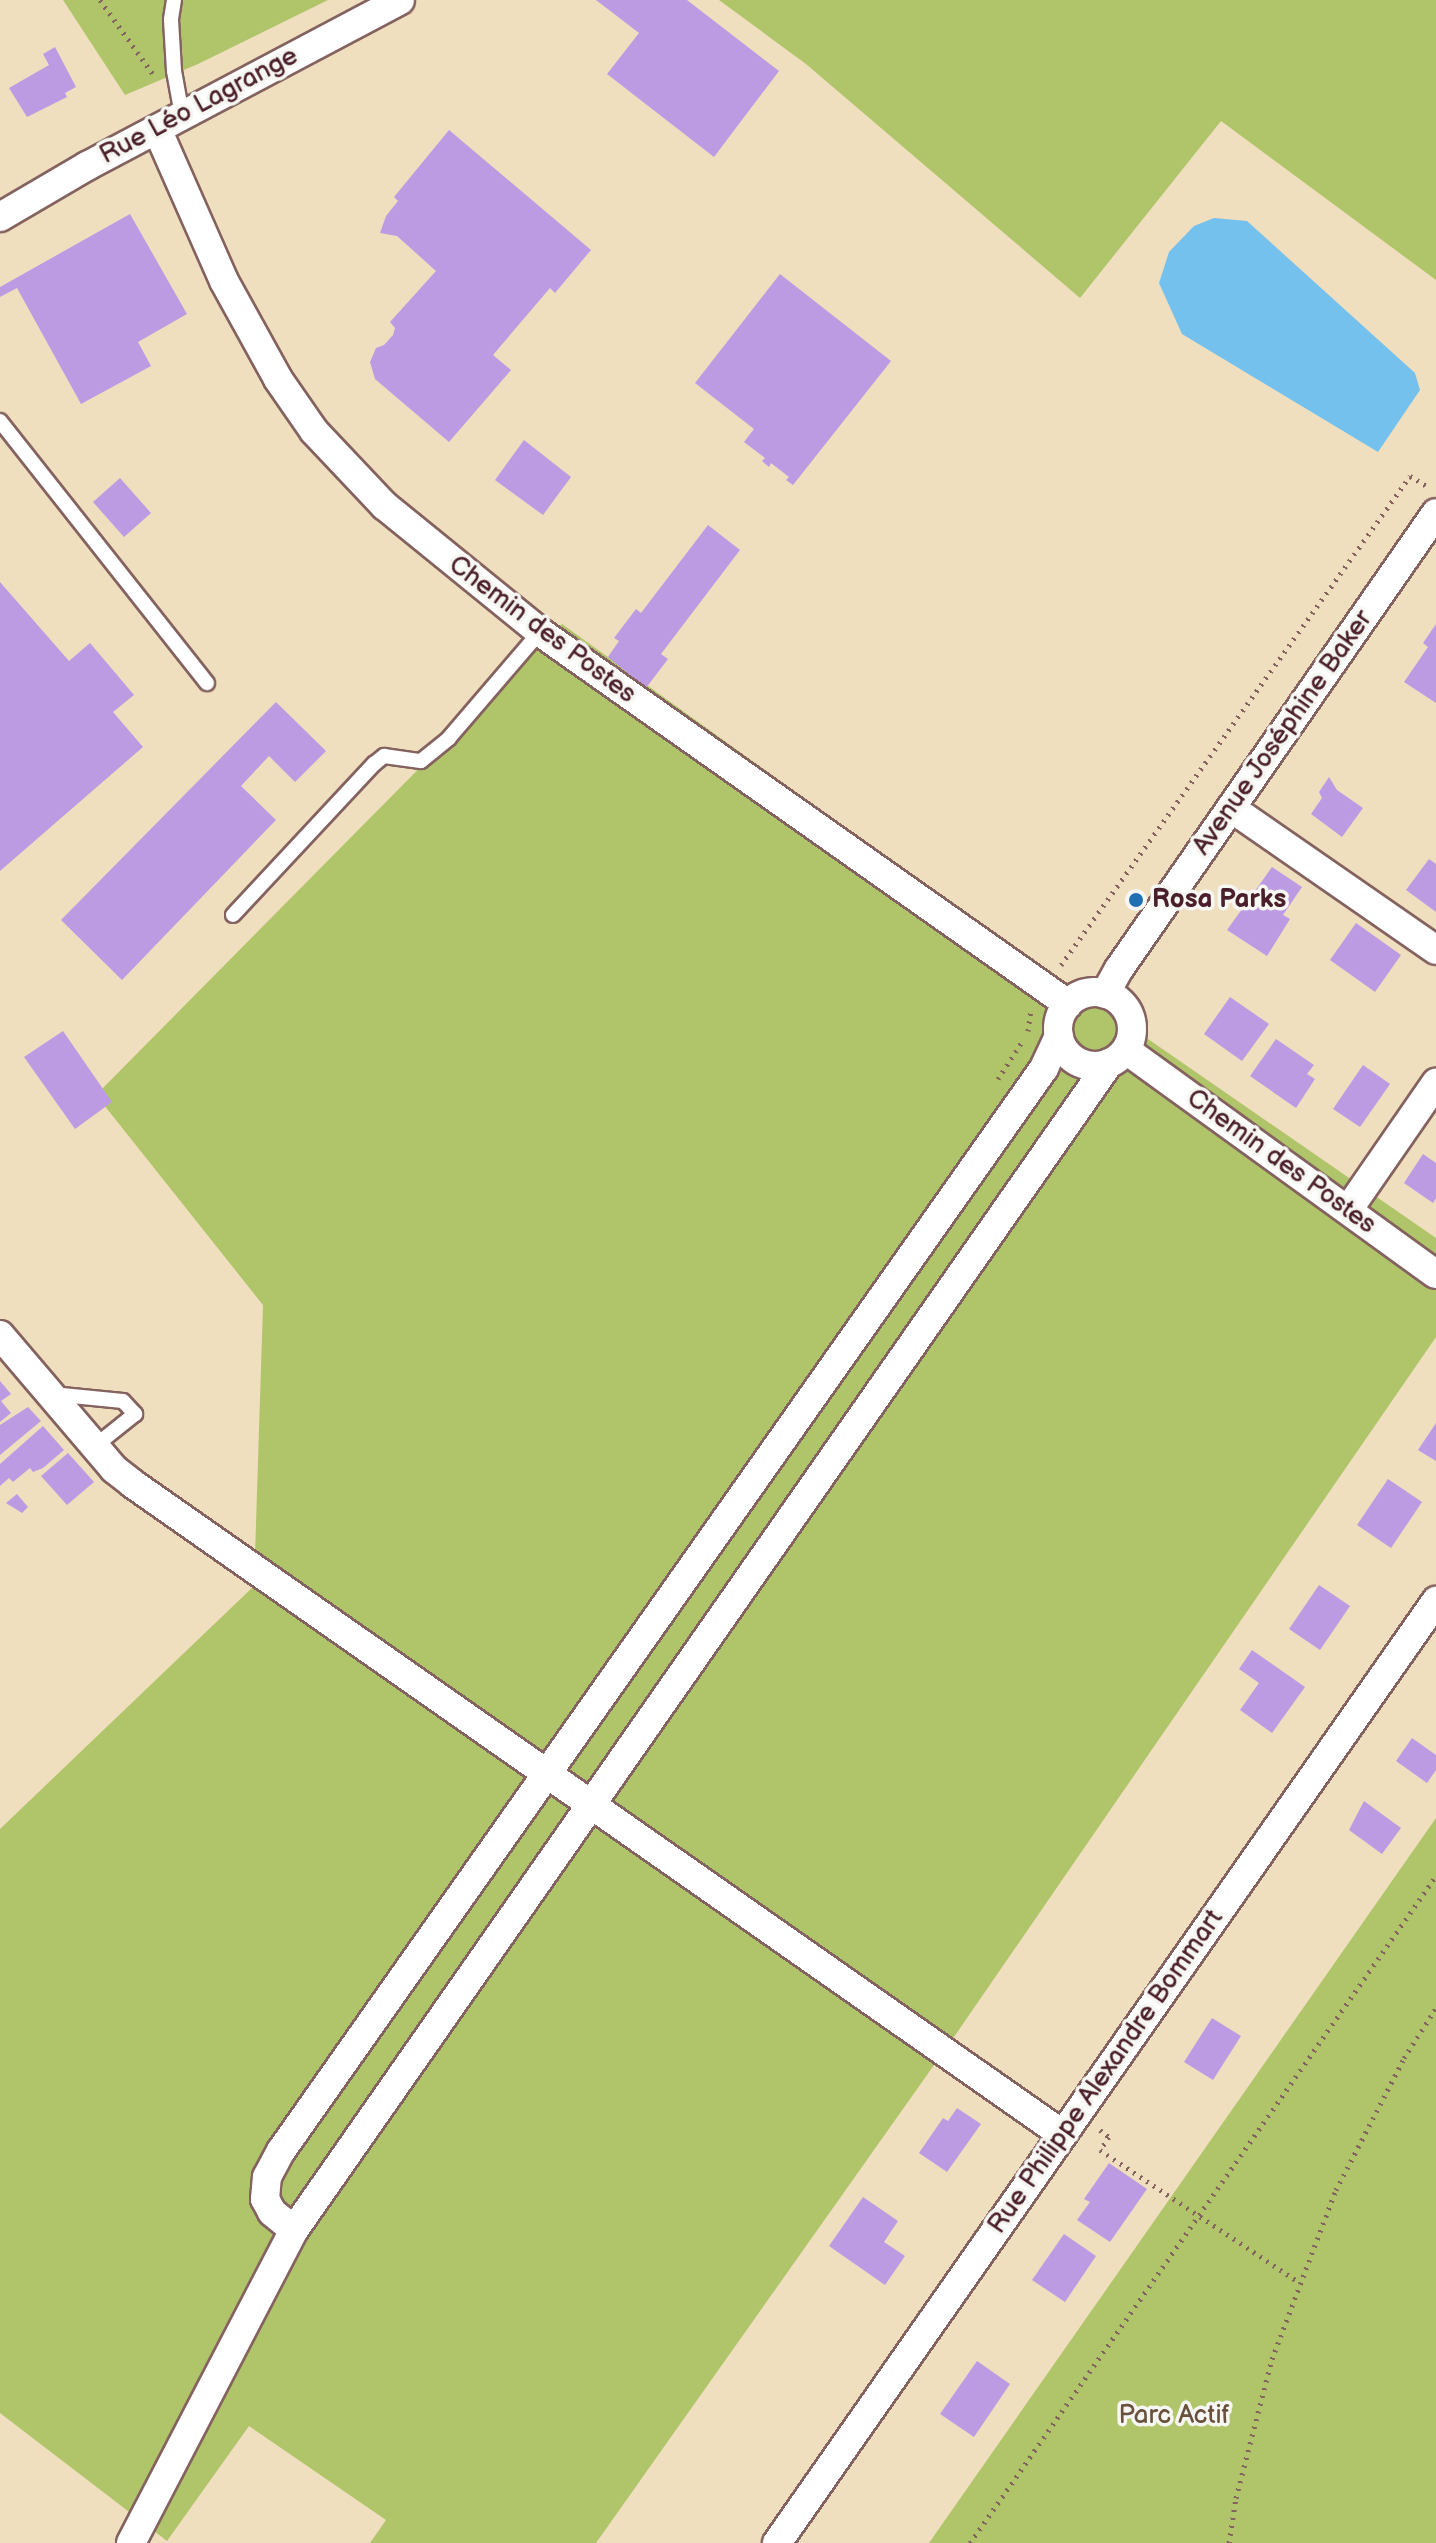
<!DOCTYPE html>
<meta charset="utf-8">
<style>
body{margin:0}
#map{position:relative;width:1436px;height:2543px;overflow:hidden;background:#efdfbf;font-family:"Balsamiq Sans",sans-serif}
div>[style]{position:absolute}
.green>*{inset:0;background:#b0c569}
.water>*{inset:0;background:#74c1ee}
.building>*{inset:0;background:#bc9be3}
.path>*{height:5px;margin-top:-2.5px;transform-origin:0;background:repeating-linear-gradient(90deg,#84625f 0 2px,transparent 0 8px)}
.roads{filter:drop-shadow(2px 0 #84625f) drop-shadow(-2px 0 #84625f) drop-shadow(0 2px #84625f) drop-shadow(0 -2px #84625f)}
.lane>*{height:14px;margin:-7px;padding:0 7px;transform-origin:7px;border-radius:7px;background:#fff}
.street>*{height:28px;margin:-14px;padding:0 14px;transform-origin:14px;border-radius:14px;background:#fff}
.street>.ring{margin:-14px;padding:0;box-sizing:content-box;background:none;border:28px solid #fff;border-radius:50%}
.dots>*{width:22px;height:22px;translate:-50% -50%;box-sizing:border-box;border:4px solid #f6f6f2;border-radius:50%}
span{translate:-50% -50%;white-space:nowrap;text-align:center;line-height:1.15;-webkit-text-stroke:7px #f6f6f2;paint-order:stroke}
.street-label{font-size:26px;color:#4a1f2b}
.poi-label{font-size:26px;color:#4a1f2b;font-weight:700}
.left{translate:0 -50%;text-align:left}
.park-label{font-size:26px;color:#69513e}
</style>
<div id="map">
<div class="green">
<i style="clip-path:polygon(63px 0,328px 0,198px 64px,125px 95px)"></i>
<i style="clip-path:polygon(719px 0,1436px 0,1436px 280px,1221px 121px,1080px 298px,806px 64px)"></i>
<i style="clip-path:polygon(562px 624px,918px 880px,1436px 1238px,1436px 1337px,956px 2034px,596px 2543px,370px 2543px,386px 2520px,249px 2426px,167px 2541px,0 2413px,0 1829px,254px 1586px,263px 1305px,96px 1095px)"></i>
<i style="clip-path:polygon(1436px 1818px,1436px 2543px,929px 2543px)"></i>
</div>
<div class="water">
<i style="clip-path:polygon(1214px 218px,1247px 221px,1415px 373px,1420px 390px,1378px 452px,1182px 334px,1159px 283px,1169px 252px,1194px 226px)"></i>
</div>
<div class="building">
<i style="clip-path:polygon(596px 0,687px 0,779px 71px,714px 157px,607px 74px,639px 33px)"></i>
<i style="clip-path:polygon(55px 47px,76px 87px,65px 93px,67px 97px,27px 117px,9px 88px,49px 65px,43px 54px)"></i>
<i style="clip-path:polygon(449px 130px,591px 250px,555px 293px,550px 288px,493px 355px,511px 370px,449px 442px,375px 379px,370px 362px,376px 348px,384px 345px,393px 335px,395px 328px,390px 322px,436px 271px,397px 236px,380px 233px,386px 216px,398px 201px,394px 197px)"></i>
<i style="clip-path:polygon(130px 214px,187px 314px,138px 342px,151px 366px,81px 404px,17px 288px,0 297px,0 287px)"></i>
<i style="clip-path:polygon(780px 274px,891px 361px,793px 485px,786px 480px,789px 477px,771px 463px,769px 467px,762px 461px,765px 458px,744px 442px,754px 429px,695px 383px)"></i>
<i style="clip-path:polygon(524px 440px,571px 477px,543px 515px,495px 480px)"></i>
<i style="clip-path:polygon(120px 478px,151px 513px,124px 537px,93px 502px)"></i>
<i style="clip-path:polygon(708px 525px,740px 550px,661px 654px,668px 659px,646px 688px,608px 657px,619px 641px,614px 638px,636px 609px,641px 613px)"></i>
<i style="clip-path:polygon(0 582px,69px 661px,90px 643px,134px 695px,113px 712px,143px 747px,0 871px)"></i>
<i style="clip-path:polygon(1436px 624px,1436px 703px,1404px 682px,1428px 647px,1423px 643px)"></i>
<i style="clip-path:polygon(276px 702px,326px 751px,295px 782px,269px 756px,241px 786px,276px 820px,122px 980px,61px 920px)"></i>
<i style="clip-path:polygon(1329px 777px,1337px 790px,1363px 808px,1342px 837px,1311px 814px,1322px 798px,1319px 792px)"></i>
<i style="clip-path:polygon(1429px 859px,1436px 864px,1436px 912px,1406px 890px)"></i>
<i style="clip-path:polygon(1272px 867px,1302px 887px,1283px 915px,1290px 919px,1267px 956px,1227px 930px)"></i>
<i style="clip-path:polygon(1356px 923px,1401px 955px,1375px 992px,1330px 960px)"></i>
<i style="clip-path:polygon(1230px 997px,1269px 1024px,1242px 1061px,1204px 1034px)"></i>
<i style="clip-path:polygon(63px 1031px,112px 1102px,75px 1129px,24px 1057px)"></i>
<i style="clip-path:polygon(1276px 1039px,1314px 1065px,1307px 1074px,1315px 1079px,1296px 1108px,1250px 1076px)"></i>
<i style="clip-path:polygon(1363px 1065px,1390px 1084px,1360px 1127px,1333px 1109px)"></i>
<i style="clip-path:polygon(1423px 1154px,1436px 1163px,1436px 1198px,1433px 1203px,1404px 1183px)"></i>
<i style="clip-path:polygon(0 1381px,11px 1394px,1px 1401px,11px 1413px,0 1422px)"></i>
<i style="clip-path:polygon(28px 1407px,41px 1421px,0 1455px,0 1425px)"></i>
<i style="clip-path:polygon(1436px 1423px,1436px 1461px,1418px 1450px)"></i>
<i style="clip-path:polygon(43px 1426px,64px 1450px,43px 1468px,33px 1472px,30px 1468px,13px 1482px,9px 1478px,0 1486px,0 1464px)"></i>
<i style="clip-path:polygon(68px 1453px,94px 1482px,67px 1505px,41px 1476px)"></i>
<i style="clip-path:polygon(1388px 1479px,1422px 1502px,1391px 1548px,1357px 1525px)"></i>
<i style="clip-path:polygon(17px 1494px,28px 1507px,22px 1513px,6px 1503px)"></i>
<i style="clip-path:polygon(1319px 1585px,1350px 1606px,1320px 1650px,1289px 1629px)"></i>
<i style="clip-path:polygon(1252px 1650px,1305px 1687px,1272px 1733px,1240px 1710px,1259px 1683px,1239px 1669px)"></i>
<i style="clip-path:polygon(1412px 1738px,1436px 1755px,1436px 1770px,1427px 1783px,1396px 1761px)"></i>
<i style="clip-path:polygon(1364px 1801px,1401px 1828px,1382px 1854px,1349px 1830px)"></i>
<i style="clip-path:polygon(1212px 2018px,1241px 2036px,1213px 2080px,1184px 2062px)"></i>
<i style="clip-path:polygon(957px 2108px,981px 2124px,947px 2172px,919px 2153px,943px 2118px,948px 2121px)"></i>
<i style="clip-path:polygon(1109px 2163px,1147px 2189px,1110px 2242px,1077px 2220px,1090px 2202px,1084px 2199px)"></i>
<i style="clip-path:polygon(863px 2197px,898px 2221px,884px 2242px,905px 2256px,885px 2285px,829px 2246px)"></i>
<i style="clip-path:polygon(1064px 2234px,1096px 2256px,1065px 2302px,1032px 2280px)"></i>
<i style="clip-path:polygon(977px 2361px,1010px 2384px,974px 2437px,940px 2414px)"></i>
</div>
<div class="path">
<i style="left:100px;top:0;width:91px;rotate:54.4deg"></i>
<i style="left:1061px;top:965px;width:601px;rotate:-54.48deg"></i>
<i style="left:1410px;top:476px;width:21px;rotate:31deg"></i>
<i style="left:1028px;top:1031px;width:21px;rotate:-82deg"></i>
<i style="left:998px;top:1079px;width:46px;rotate:-57.3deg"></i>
<i style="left:1100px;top:2130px;width:11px;rotate:38deg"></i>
<i style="left:1109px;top:2137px;width:16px;rotate:125deg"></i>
<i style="left:1100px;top:2150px;width:240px;rotate:33.6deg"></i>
<i style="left:970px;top:2543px;width:814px;rotate:-55.06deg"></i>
<i style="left:1229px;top:2543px;width:46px;rotate:-81.2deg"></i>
<i style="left:1236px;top:2498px;width:144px;rotate:-75.5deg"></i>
<i style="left:1272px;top:2359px;width:181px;rotate:-69.3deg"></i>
<i style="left:1336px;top:2190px;width:148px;rotate:-62.7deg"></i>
<i style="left:1404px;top:2058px;width:59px;rotate:-57.4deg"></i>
</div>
<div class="roads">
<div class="lane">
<i style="left:174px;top:0;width:20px;rotate:99deg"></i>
<i style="left:171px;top:20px;width:51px;rotate:86.6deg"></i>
<i style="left:174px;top:71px;width:45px;rotate:79.7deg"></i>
<i style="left:0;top:421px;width:334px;rotate:51.7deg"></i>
<i style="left:233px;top:915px;width:207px;rotate:-47deg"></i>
<i style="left:374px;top:764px;width:13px;rotate:-39deg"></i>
<i style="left:384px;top:756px;width:37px;rotate:8deg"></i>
<i style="left:421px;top:761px;width:36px;rotate:-39deg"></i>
<i style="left:449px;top:738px;width:140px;rotate:-49.4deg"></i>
<i style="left:52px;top:1394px;width:71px;rotate:5.6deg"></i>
<i style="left:123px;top:1401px;width:18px;rotate:47deg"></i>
<i style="left:135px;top:1414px;width:51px;rotate:141.3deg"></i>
</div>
<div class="street">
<i style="left:157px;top:129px;width:166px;rotate:66.2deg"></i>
<i style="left:224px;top:281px;width:112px;rotate:61.1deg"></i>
<i style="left:278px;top:379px;width:63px;rotate:55.3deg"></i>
<i style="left:314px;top:431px;width:103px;rotate:46.6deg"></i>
<i style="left:385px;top:506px;width:200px;rotate:39.1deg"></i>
<i style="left:540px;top:632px;width:646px;rotate:35.17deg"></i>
<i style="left:0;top:217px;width:101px;rotate:-30.4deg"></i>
<i style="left:87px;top:166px;width:354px;rotate:-27.9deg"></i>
<i style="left:1231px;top:808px;width:249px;rotate:34.7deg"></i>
<i class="ring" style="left:1058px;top:992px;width:46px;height:46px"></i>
<i style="left:1105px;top:994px;width:29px;rotate:-61deg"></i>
<i style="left:1119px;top:969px;width:555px;rotate:-55.19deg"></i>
<i style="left:1126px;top:1050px;width:382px;rotate:35.9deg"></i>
<i style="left:1348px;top:1210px;width:155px;rotate:-55.3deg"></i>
<i style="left:0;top:1335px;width:176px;rotate:49.6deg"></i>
<i style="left:114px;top:1469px;width:24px;rotate:38deg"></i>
<i style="left:133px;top:1484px;width:1134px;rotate:34.98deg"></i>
<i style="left:294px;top:2230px;width:28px;rotate:-141deg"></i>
<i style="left:272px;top:2212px;width:15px;rotate:-118deg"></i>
<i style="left:265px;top:2199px;width:22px;rotate:-85deg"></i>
<i style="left:267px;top:2177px;width:30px;rotate:-62deg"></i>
<i style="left:281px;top:2151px;width:1325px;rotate:-54.83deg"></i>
<i style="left:1044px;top:1068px;width:35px;rotate:-65deg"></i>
<i style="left:131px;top:2543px;width:353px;rotate:-62.5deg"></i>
<i style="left:294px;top:2230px;width:1423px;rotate:-55.07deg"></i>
<i style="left:777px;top:2543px;width:1150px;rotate:-55.02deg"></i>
</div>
</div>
<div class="dots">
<i style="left:1136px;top:900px;background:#1f6fb2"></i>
</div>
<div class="street-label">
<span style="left:199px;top:106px;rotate:-28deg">Rue Léo Lagrange</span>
<span style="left:542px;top:630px;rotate:37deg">Chemin des Postes</span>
<span style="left:1283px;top:733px;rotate:-55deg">Avenue Joséphine Baker</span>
<span style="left:1281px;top:1162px;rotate:36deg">Chemin des Postes</span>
<span style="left:1106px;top:2072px;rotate:-55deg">Rue Philippe Alexandre Bommart</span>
</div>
<div class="poi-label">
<span class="left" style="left:1152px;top:900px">Rosa Parks</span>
</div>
<div class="park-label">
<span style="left:1174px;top:2416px">Parc Actif</span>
</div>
</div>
